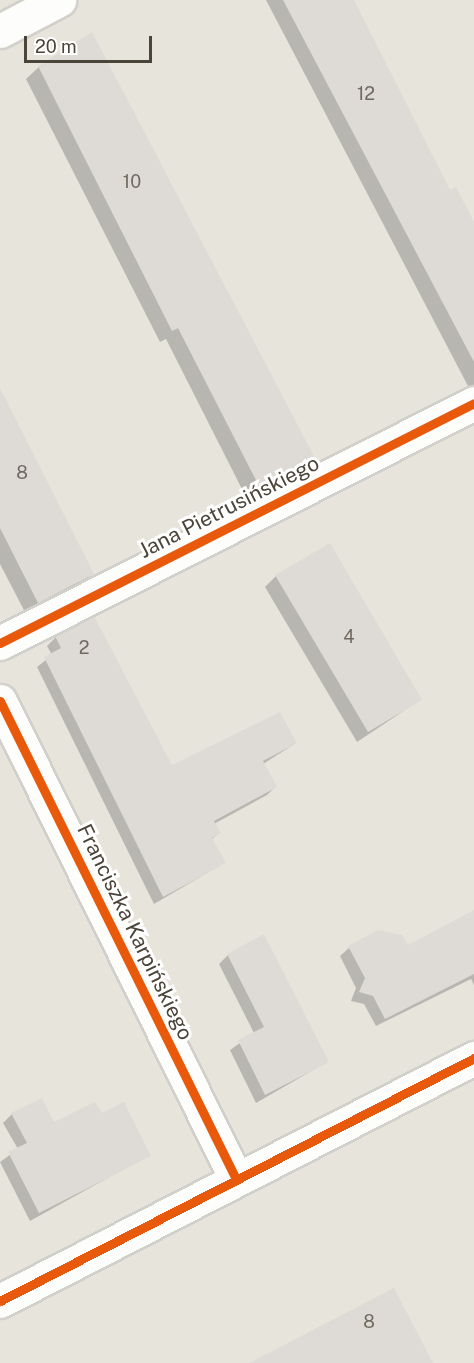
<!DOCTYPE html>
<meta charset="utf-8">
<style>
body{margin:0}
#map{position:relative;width:474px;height:1363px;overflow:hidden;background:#f4f2ee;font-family:"Public Sans",sans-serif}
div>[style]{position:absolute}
.residential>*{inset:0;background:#e7e4dc}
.shadow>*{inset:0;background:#0003}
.building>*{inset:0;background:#dedbd6}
.roads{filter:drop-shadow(2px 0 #d2d0cb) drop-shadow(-2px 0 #d2d0cb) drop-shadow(0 2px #d2d0cb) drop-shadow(0 -2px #d2d0cb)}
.minor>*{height:33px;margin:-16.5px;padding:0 16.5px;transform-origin:16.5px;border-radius:16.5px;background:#fdfdfc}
.cycleway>*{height:9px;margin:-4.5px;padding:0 4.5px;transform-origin:4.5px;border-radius:4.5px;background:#e8590c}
span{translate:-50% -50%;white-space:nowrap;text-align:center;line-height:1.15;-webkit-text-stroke:6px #fff;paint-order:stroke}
.number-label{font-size:18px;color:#706a61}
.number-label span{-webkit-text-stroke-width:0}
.street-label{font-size:21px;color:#4b4439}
.scale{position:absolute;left:24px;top:36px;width:128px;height:27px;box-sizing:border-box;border:3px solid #4b4439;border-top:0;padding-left:8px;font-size:18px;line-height:21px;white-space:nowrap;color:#4b4439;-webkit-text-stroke:4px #fff;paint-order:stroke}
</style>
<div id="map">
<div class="residential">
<i style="clip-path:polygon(0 0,474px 0,474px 1363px,0 1363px)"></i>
</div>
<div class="shadow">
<i style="clip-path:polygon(266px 0,352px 0,449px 192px,474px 225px,474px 385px,469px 388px)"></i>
<i style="clip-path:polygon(39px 67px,314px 460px,302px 472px,247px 499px,166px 339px,160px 342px,26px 79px)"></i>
<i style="clip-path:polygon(0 398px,92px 574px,80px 586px,26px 614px,0 564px)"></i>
<i style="clip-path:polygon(276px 576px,420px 700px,357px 742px,265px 587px)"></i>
<i style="clip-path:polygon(56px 637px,171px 767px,296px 743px,263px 764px,275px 787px,267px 795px,214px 824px,219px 833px,211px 840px,224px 863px,154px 904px,37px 667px,52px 655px,47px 646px)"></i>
<i style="clip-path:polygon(474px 912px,474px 985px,471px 979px,376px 1026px,364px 1004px,351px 1001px,356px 988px,340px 956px,349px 948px,378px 932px,407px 947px)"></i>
<i style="clip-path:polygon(228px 955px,327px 1062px,256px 1103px,230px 1050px,254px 1033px,219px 964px)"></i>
<i style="clip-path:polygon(12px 1114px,54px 1124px,101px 1115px,149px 1155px,30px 1221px,0 1162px,18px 1149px,3px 1123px)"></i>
</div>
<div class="building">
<i style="clip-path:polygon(283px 0,354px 0,450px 190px,456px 187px,474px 222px,474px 362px)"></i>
<i style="clip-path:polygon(92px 32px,316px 460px,260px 488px,178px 328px,172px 331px,38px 66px)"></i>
<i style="clip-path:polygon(0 388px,94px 574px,38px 603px,0 528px)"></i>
<i style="clip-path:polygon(330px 543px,422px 700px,368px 732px,275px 575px)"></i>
<i style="clip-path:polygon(94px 616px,172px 765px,280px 712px,297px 743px,263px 761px,277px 787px,214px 821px,221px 833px,212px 838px,226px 863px,163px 897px,44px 657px,61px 648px,55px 636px)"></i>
<i style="clip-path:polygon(474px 910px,474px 974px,385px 1019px,373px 996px,359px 992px,365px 978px,348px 946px,378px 930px,402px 935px,408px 945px)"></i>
<i style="clip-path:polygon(264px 934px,329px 1062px,265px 1095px,238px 1040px,264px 1027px,227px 954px)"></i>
<i style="clip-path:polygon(42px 1098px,54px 1122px,95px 1102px,102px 1113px,124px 1102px,151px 1156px,39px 1213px,8px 1152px,27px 1143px,11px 1113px)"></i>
<i style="clip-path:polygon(394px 1288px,433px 1363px,249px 1363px)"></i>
</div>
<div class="roads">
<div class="minor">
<i style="left:0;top:31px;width:67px;rotate:-27.7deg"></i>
<i style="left:0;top:643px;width:531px;rotate:-26.85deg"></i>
<i style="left:0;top:701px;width:533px;rotate:63.72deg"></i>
<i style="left:0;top:1301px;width:533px;rotate:-27.14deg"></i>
</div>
</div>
<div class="cycleway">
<i style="left:0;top:643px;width:531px;rotate:-26.85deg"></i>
<i style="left:0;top:701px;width:533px;rotate:63.72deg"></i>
<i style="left:0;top:1301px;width:533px;rotate:-27.14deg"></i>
</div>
<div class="number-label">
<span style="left:366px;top:94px">12</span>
<span style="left:132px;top:182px">10</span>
<span style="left:22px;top:473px">8</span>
<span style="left:349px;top:637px">4</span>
<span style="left:84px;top:648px">2</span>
<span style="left:369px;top:1322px">8</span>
</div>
<div class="street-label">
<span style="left:229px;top:507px;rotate:-27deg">Jana Pietrusińskiego</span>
<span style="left:135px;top:932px;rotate:64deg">Franciszka Karpińskiego</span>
</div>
<div class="scale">20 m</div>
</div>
